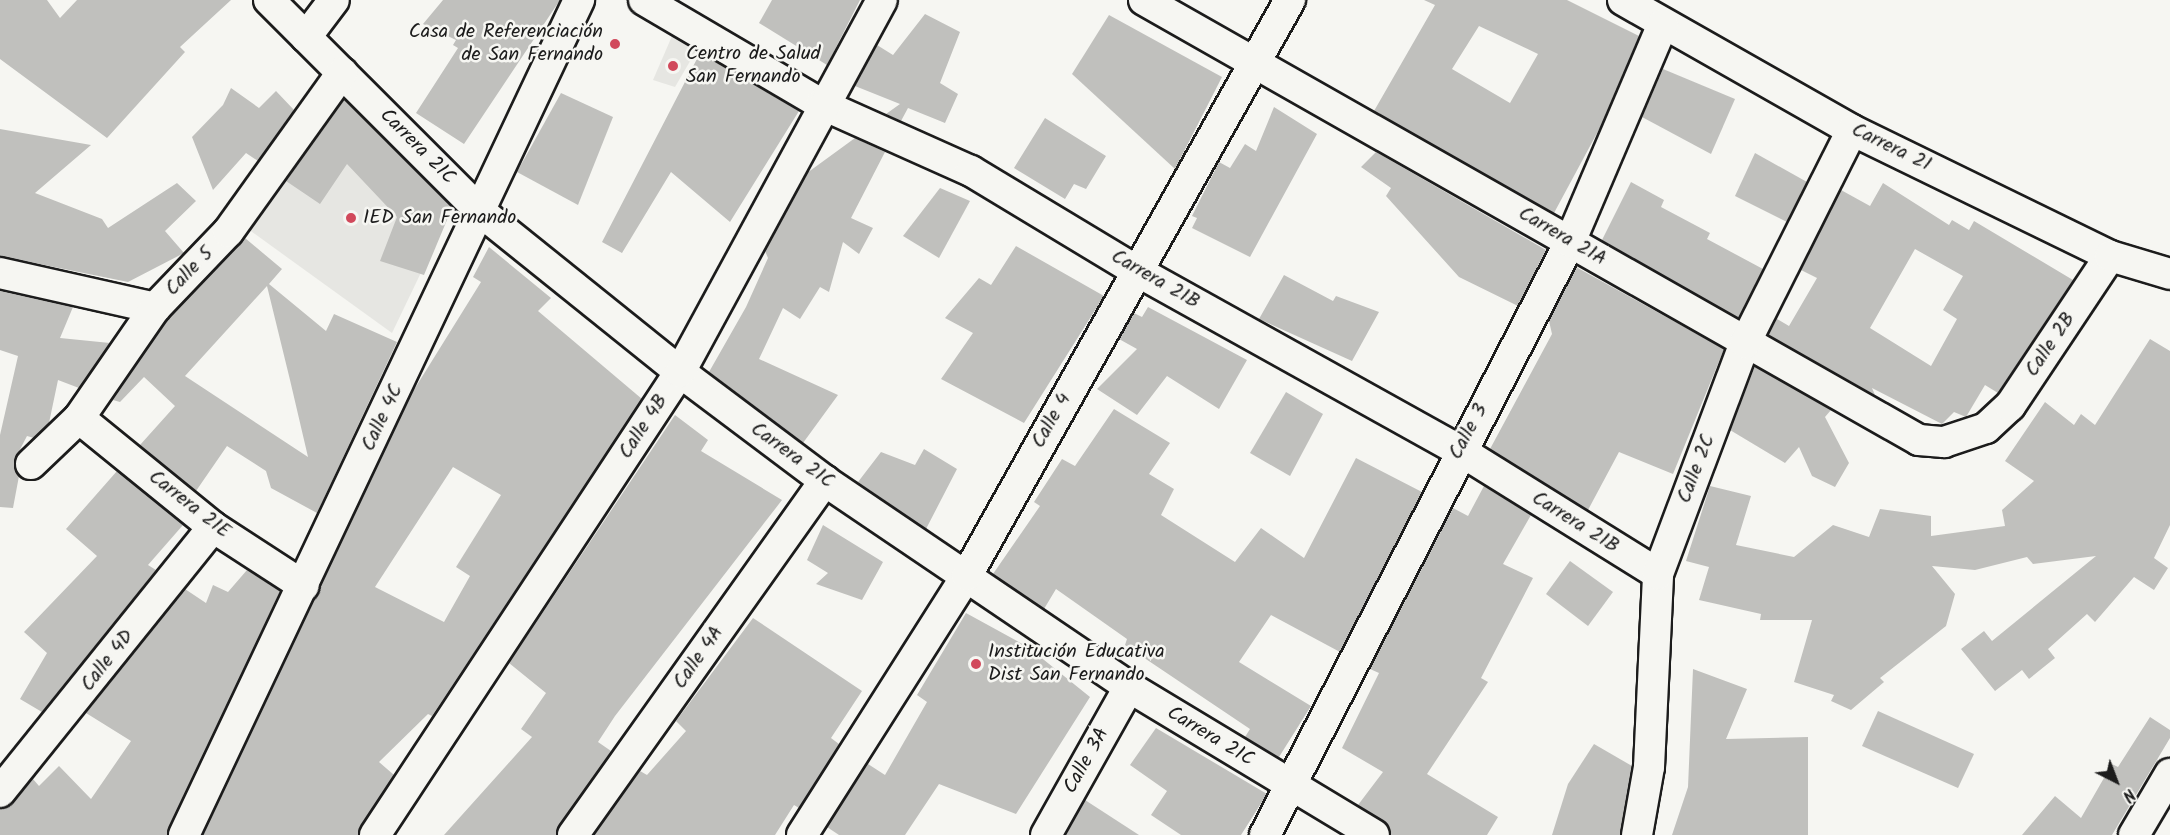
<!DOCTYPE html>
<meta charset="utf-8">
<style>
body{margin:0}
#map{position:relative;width:2170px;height:835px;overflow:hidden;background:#f6f6f2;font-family:Kalam,sans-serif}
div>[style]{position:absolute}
.built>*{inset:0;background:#e6e6e2}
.building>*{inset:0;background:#c0c0bd}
.roads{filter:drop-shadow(2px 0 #1c1c1c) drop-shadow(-2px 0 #1c1c1c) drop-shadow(0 2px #1c1c1c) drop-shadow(0 -2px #1c1c1c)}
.street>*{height:30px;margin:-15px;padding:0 15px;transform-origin:15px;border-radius:15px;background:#f6f6f2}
.dots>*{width:16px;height:16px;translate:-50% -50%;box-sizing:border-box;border:3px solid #f6f6f2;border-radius:50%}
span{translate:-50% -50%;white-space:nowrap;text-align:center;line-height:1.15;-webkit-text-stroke:5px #f6f6f2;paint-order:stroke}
.poi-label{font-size:20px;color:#1c1c1c}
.right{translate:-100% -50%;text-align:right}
.left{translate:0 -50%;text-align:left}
.street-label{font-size:20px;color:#1c1c1c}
.north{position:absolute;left:2086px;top:751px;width:60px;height:60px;-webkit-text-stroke:4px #f6f6f2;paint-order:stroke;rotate:138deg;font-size:16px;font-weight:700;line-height:24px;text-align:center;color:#1c1c1c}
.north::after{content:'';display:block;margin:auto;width:21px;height:27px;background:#1c1c1c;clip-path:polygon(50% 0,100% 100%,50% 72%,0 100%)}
</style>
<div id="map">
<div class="built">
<i style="clip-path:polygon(672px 36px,696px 51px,675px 87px,653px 80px)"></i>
<i style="clip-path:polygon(339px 89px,452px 208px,392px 333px,248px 229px)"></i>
</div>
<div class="building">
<i style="clip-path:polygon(0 0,47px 0,60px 18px,77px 0,231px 0,180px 47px,185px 52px,107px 138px,0 59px)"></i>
<i style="clip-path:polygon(443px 0,560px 0,464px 144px,416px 113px,458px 48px,453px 45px,456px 40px,423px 24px)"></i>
<i style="clip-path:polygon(772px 0,860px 0,827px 65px,759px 23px)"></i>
<i style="clip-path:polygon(evenodd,1424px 0,1567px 0,1639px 36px,1603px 122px,1554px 213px,1374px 111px,1435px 5px,1424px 0,1479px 26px,1538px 54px,1510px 103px,1452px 69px,1479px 26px)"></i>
<i style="clip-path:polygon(925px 14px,960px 32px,940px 83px,958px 94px,945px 123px,908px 108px,901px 121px,886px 114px,900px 104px,855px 86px,877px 45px,893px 55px)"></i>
<i style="clip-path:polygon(1109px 15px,1222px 77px,1175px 169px,1072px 74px)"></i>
<i style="clip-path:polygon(700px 53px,799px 111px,730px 222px,671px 172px,622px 253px,602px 242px)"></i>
<i style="clip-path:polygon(1663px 69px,1735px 99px,1711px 154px,1642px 117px)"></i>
<i style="clip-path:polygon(231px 88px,259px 108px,276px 91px,294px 110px,258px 161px,246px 153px,213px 190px,192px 137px,223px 105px)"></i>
<i style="clip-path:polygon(561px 93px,613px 117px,578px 205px,517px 172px)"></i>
<i style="clip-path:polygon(344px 100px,452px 208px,424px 275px,380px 261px,397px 217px,347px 164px,320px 204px,286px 181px)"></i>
<i style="clip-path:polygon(1274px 107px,1317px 134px,1250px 257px,1192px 228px,1197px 218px,1192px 216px,1219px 162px,1230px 168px,1245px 144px,1256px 151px)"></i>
<i style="clip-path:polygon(1045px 118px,1106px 156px,1086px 189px,1074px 184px,1065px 199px,1014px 168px)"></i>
<i style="clip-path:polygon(0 129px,91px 145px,35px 193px,102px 219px,108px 228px,177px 183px,196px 201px,165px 231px,184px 253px,128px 282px,0 256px)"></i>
<i style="clip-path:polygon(855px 138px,885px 152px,851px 218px,873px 228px,859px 254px,843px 242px,829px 292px,820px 287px,800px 319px,783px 308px,759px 359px,838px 395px,803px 443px,709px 372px,746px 307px,768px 258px,765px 251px,807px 173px)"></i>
<i style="clip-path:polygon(1376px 152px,1546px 250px,1518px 306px,1459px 277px,1386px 196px,1391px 188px,1361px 167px)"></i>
<i style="clip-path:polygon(1755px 153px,1807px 182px,1787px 222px,1735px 196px)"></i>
<i style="clip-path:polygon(1631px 182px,1664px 200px,1661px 207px,1710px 233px,1707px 239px,1763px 269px,1738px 318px,1602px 240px)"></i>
<i style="clip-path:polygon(evenodd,1883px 183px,1949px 225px,1952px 220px,1969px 230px,1974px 221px,2073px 280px,1998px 393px,1985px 385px,1966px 417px,1954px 412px,1942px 424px,1872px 388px,1875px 395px,1768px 335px,1777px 319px,1789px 326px,1817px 278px,1801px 270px,1841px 190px,1870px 206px,1883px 183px,1915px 249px,1963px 276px,1943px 310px,1957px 319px,1931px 366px,1870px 328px,1915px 249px)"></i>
<i style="clip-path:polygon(940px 188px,970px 201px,939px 258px,903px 236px)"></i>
<i style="clip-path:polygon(evenodd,245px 238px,282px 269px,269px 284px,326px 331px,334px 314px,397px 342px,317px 513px,271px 488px,266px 471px,227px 446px,196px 491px,140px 445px,175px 406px,144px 377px,120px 402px,113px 400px,168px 319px,245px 238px,267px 286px,290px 380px,308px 457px,185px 376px,267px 286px)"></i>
<i style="clip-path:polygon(1016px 246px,1104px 296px,1024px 423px,941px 379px,973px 333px,945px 318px,979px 278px,991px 285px)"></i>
<i style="clip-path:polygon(evenodd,489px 247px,551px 298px,538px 311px,642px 399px,432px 716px,428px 714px,379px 762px,394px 775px,358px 835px,203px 835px,412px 393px,481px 282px,473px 277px,489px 247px,453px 467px,501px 495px,456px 567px,470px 576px,444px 622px,375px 587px,453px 467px)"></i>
<i style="clip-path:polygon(1576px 267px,1724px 349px,1673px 474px,1619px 452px,1588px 510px,1490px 449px,1552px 334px,1549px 321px)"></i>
<i style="clip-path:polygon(1284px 275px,1333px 301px,1336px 296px,1379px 312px,1352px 361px,1259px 319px)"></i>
<i style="clip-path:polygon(0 291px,73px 307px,60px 338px,110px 343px,79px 388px,58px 380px,49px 423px,34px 438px,27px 436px,15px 459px,19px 476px,13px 508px,0 507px,0 435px,18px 356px,0 350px)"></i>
<i style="clip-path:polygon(1148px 307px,1247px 360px,1219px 409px,1167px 376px,1137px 415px,1097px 389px,1137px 349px,1119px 339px,1134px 313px,1142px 317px)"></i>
<i style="clip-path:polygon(2150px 339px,2170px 351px,2170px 525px,2154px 558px,2168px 568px,2154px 590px,2134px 577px,2095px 622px,2087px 614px,2048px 649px,2055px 658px,2029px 679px,2022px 670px,1995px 691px,1961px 649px,1984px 631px,1992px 641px,2096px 556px,2033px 564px,2027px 557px,1975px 570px,1932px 566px,1955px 594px,1946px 626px,1880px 678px,1884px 682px,1851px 710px,1831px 701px,1834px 695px,1794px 682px,1812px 620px,1760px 620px,1761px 614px,1699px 600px,1709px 567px,1686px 561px,1710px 486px,1751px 496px,1736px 545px,1794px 557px,1833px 525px,1869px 537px,1880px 509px,1931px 516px,1931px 536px,2005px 526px,2002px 510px,2034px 481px,2005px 461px,2045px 402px,2074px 425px,2081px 414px,2095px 425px)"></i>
<i style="clip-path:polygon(1755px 366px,1831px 410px,1825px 417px,1849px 463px,1835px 487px,1812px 476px,1799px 447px,1785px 463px,1730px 430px)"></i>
<i style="clip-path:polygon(1286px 392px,1323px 414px,1290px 476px,1250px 453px)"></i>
<i style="clip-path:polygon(1114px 409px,1170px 443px,1149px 474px,1174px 489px,1161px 515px,1235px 562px,1261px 528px,1304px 558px,1356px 458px,1422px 492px,1340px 652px,1271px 615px,1239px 662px,1311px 706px,1279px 757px,1245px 737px,1250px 729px,1125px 645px,1127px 639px,1056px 589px,1044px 609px,993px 574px,1040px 506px,1034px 502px,1062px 459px,1075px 466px)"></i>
<i style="clip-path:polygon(675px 415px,708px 440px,701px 451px,782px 500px,615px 716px,598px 742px,611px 751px,556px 835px,444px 835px,532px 737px,521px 729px,546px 693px,509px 663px)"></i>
<i style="clip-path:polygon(924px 449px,957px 469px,926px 529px,858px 482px,881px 452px,915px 465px)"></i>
<i style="clip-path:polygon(117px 471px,183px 525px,148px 565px,156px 570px,42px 712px,20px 699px,47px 653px,24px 632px,97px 556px,66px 529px)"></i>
<i style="clip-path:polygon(1484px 486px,1531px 515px,1503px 564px,1533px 578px,1481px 678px,1488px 682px,1427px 774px,1498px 817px,1487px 835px,1391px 835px,1383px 821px,1358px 805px,1383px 772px,1342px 748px,1379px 673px,1370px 669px,1453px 508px,1468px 516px)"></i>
<i style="clip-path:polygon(823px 525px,883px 562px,862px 600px,816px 584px,828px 573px,807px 560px)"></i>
<i style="clip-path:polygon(1570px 561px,1613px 592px,1588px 626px,1546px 594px)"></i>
<i style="clip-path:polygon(247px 570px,280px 591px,167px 835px,0 835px,0 809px,13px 803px,33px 779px,39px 786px,59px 766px,91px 799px,131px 741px,86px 713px,185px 589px,206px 603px,213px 585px,228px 592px)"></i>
<i style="clip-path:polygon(966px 613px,1028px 647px,1090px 697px,1016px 814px,939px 784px,905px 835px,839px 835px,827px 827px,868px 764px,885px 775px,927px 702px,917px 695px)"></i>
<i style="clip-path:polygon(753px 618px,862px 691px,831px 738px,839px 744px,799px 808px,794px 805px,775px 835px,594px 835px,640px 771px,647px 775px,686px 731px,676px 721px)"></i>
<i style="clip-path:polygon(1693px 669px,1747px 689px,1726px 739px,1808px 737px,1808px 835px,1672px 835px,1688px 787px)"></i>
<i style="clip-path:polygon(1878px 711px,1974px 754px,1958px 788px,1862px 746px)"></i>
<i style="clip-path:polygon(2150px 717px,2170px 730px,2170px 738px,2112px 835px,2022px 835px,2055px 796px,2081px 818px,2112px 764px,2118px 767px)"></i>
<i style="clip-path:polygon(1156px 728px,1267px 794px,1241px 835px,1181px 835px,1151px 815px,1167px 791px,1130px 765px)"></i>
<i style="clip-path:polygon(1594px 744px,1632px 766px,1620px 835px,1552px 835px,1568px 784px)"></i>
<i style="clip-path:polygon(1085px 800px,1139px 835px,1066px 835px)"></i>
</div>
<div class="roads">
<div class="street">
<i style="left:269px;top:0;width:300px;rotate:45deg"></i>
<i style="left:481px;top:212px;width:255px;rotate:38.8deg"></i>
<i style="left:680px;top:372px;width:181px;rotate:36.9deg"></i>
<i style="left:825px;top:481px;width:367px;rotate:34.1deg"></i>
<i style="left:1129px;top:687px;width:286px;rotate:31.1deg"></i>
<i style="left:644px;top:0;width:205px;rotate:30.4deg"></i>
<i style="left:821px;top:104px;width:164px;rotate:24.1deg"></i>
<i style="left:971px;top:171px;width:192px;rotate:31.1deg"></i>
<i style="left:1135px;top:270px;width:371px;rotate:29.1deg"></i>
<i style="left:1459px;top:450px;width:234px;rotate:31.9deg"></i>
<i style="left:1144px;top:0;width:891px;rotate:29.59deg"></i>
<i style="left:1919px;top:440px;width:25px;rotate:5deg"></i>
<i style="left:1944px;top:442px;width:44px;rotate:-18.4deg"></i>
<i style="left:1986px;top:428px;width:33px;rotate:-43deg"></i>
<i style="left:2010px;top:406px;width:180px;rotate:-56.3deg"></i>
<i style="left:1623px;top:0;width:263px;rotate:29.6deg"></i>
<i style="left:1852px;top:130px;width:287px;rotate:26deg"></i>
<i style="left:2110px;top:256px;width:63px;rotate:16.7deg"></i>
<i style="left:306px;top:37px;width:46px;rotate:-52.9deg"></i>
<i style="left:0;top:273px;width:159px;rotate:12.7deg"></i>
<i style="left:79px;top:418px;width:173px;rotate:39.1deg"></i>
<i style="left:213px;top:527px;width:108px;rotate:33deg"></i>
<i style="left:31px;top:464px;width:66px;rotate:-43.8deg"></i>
<i style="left:79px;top:418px;width:134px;rotate:-55.4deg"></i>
<i style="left:155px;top:308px;width:105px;rotate:-46.2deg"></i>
<i style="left:228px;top:232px;width:196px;rotate:-54.4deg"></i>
<i style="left:0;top:792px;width:340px;rotate:-51.2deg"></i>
<i style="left:184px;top:835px;width:924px;rotate:-64.68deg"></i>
<i style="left:375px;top:835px;width:554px;rotate:-56.63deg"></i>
<i style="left:680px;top:372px;width:423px;rotate:-61.5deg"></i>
<i style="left:573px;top:835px;width:435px;rotate:-54.6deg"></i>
<i style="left:802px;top:835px;width:308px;rotate:-57.6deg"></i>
<i style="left:967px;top:575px;width:660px;rotate:-60.68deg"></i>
<i style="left:1046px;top:835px;width:170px;rotate:-60.7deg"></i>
<i style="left:1265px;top:835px;width:667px;rotate:-62.78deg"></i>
<i style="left:1570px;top:242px;width:237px;rotate:-66.9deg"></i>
<i style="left:1637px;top:835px;width:69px;rotate:-80deg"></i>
<i style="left:1649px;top:767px;width:193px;rotate:-87.3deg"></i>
<i style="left:1658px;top:574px;width:247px;rotate:-69.4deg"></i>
<i style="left:1745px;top:343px;width:238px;rotate:-63.3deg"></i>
<i style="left:2134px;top:835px;width:71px;rotate:-59.5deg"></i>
</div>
</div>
<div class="dots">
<i style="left:615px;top:44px;background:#d1495b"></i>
<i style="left:673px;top:66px;background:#d1495b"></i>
<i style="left:351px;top:218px;background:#d1495b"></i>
<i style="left:976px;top:664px;background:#d1495b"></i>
</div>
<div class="poi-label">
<span class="right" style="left:603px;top:44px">Casa de Referenciación<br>de San Fernando</span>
<span class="left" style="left:686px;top:66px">Centro de Salud<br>San Fernando</span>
<span class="left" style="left:363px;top:218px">IED San Fernando</span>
<span class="left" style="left:988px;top:664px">Institución Educativa<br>Dist San Fernando</span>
</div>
<div class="street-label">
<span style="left:417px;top:147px;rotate:45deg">Carrera 21C</span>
<span style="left:1891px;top:148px;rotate:26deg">Carrera 21</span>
<span style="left:1562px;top:237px;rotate:30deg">Carrera 21A</span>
<span style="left:190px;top:272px;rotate:-46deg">Calle 5</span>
<span style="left:1155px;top:280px;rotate:30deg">Carrera 21B</span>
<span style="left:2051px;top:345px;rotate:-56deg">Calle 2B</span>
<span style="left:383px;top:418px;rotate:-65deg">Calle 4C</span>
<span style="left:1052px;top:421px;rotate:-61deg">Calle 4</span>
<span style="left:644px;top:427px;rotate:-57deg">Calle 4B</span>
<span style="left:1469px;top:432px;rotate:-62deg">Calle 3</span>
<span style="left:792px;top:456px;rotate:36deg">Carrera 21C</span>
<span style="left:1697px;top:469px;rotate:-69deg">Calle 2C</span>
<span style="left:189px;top:505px;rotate:38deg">Carrera 21E</span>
<span style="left:1575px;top:523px;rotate:32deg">Carrera 21B</span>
<span style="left:699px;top:658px;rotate:-55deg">Calle 4A</span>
<span style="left:108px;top:661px;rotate:-52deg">Calle 4D</span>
<span style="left:1210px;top:737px;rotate:31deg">Carrera 21C</span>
<span style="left:1087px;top:761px;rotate:-61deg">Calle 3A</span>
</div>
<div class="north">N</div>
</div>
